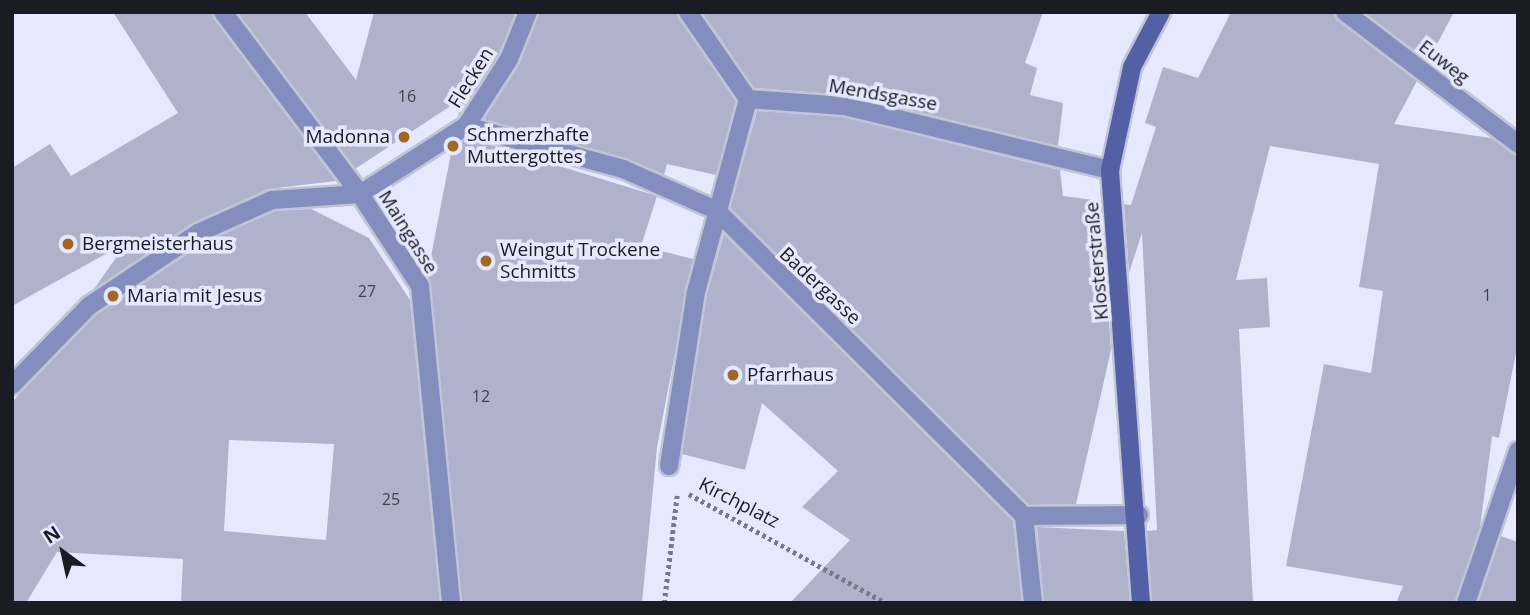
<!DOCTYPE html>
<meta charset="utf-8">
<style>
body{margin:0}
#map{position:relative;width:1530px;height:615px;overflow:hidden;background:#e4e9fd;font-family:"Open Sans",sans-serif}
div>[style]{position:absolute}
.building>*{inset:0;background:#aeb3cb}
.path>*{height:4.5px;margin-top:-2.25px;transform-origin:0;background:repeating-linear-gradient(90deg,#767986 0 3.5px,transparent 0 7px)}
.roads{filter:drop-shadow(2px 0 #c0c4d6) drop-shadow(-2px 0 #c0c4d6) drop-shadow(0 2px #c0c4d6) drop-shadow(0 -2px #c0c4d6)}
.street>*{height:18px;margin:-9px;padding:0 9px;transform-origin:9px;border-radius:9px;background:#838ebe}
.secondary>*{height:18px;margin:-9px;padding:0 9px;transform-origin:9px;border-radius:9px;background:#5460a5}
.dots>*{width:19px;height:19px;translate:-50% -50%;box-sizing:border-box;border:4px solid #e4e9fd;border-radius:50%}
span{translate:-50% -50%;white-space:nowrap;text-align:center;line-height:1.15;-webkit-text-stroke:7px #e4e9fd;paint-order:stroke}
.number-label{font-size:16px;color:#3f424e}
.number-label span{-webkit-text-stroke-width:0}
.street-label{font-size:19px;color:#1a1c24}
.poi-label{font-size:19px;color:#1a1c24}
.left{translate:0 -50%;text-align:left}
.right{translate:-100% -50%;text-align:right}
.frame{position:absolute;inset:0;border:14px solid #1a1c24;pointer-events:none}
.north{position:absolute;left:28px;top:517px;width:70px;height:70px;-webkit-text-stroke:5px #e4e9fd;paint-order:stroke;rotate:327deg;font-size:19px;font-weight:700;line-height:28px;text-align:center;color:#1a1c24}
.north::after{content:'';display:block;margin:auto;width:24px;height:32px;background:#1a1c24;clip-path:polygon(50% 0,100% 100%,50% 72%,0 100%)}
</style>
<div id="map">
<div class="building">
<i style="clip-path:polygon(113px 12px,212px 12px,336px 181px,268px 189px,193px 223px,94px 289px,127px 242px,12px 306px,12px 168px,50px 144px,71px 176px,178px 113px)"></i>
<i style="clip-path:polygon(237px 12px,305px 12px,356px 80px,374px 12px,516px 12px,499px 54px,458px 117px,461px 99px,355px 169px)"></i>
<i style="clip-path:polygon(539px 12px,677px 12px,736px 101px,716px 175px,667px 164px,664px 175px,484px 119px,519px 65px)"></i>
<i style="clip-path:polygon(702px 12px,1043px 12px,1025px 63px,1037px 68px,1030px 95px,1063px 103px,1058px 146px,848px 95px,754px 88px)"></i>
<i style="clip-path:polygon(1231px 12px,1334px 12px,1417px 81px,1394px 124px,1491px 138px,1518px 155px,1518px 343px,1499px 438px,1492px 436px,1480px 528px,1455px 603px,1396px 603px,1403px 586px,1286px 566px,1324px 364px,1371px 373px,1383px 291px,1359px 287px,1379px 164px,1270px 146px,1236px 280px,1267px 278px,1270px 327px,1239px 329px,1253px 603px,1152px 603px,1147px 531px,1157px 530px,1142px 233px,1129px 273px,1124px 204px,1131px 205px,1156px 127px,1145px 123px,1163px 67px,1198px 78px)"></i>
<i style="clip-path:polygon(1364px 12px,1454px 12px,1428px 61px)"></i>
<i style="clip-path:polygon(757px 111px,843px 117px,1060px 170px,1063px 196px,1101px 201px,1111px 350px,1076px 504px,1029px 505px,730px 208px)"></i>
<i style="clip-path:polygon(468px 138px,657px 196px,641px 246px,693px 259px,657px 447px,642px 603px,462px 603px,427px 277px,452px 148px)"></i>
<i style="clip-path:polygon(evenodd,311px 209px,369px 238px,410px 300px,440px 603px,181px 603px,183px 559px,57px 552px,26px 603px,12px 603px,12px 403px,19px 394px,96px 315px,204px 243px,275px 211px,311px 209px,229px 440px,334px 444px,326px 540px,224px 531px,229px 440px)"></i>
<i style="clip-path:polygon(724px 234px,1013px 521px,1022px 603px,790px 603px,850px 540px,802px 507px,838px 471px,762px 403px,745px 470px,682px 454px,707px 294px)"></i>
<i style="clip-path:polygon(1037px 527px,1124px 531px,1130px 603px,1044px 603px)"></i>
<i style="clip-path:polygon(1501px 536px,1518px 542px,1518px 603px,1478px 603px)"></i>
</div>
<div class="path">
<i style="left:689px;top:494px;width:225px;rotate:29deg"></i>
<i style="left:664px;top:603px;width:108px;rotate:-83.1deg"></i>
</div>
<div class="roads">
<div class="street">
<i style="left:223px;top:12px;width:228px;rotate:53deg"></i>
<i style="left:360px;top:194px;width:110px;rotate:56.9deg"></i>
<i style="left:420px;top:286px;width:319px;rotate:84.4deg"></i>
<i style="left:688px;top:12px;width:106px;rotate:55.4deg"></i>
<i style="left:1345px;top:12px;width:218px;rotate:37.3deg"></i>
<i style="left:748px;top:99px;width:97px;rotate:4.1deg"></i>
<i style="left:845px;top:106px;width:273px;rotate:13.6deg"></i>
<i style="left:466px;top:126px;width:163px;rotate:15.3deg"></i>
<i style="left:623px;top:169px;width:102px;rotate:23.8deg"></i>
<i style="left:716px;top:210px;width:434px;rotate:44.8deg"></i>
<i style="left:1024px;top:516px;width:87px;rotate:84.1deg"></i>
<i style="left:360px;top:194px;width:126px;rotate:-32.7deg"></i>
<i style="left:466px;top:126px;width:80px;rotate:-57.3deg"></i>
<i style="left:509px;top:59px;width:51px;rotate:-68deg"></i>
<i style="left:12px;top:385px;width:110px;rotate:-45.7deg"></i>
<i style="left:89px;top:306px;width:131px;rotate:-33.8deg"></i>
<i style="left:198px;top:233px;width:81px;rotate:-24deg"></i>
<i style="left:272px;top:200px;width:88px;rotate:-3.9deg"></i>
<i style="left:669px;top:466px;width:176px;rotate:-81.2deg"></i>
<i style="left:696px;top:292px;width:200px;rotate:-74.9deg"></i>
<i style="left:1024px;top:516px;width:115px;rotate:-0.5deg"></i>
<i style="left:1466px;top:603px;width:161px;rotate:-71.1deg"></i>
</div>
<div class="secondary">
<i style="left:1141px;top:603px;width:434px;rotate:-94.1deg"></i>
<i style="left:1110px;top:170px;width:105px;rotate:-77.9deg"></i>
<i style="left:1132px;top:67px;width:62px;rotate:-62.2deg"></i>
</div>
</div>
<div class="dots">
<i style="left:404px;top:137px;background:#a16727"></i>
<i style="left:453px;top:146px;background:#a16727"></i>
<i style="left:68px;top:244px;background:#a16727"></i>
<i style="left:486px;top:261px;background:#a16727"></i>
<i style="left:113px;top:296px;background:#a16727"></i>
<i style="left:733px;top:375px;background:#a16727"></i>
</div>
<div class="number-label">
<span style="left:407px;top:96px">16</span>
<span style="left:367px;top:291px">27</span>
<span style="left:1487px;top:295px">1</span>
<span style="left:481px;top:396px">12</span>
<span style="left:391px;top:499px">25</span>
</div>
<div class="street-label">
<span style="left:1444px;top:62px;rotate:38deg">Euweg</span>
<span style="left:471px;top:78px;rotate:-58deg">Flecken</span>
<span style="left:883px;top:95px;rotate:10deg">Mendsgasse</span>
<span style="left:408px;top:232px;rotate:58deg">Maingasse</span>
<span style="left:1097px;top:261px;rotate:-95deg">Klosterstraße</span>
<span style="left:820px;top:286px;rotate:43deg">Badergasse</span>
<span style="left:739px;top:503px;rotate:27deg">Kirchplatz</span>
</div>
<div class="poi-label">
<span class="left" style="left:467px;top:146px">Schmerzhafte<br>Muttergottes</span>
<span class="right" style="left:390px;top:137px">Madonna</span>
<span class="left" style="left:82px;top:244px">Bergmeisterhaus</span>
<span class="left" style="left:500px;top:261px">Weingut Trockene<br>Schmitts</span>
<span class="left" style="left:127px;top:296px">Maria mit Jesus</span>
<span class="left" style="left:747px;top:375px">Pfarrhaus</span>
</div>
<div class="frame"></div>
<div class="north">N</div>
</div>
